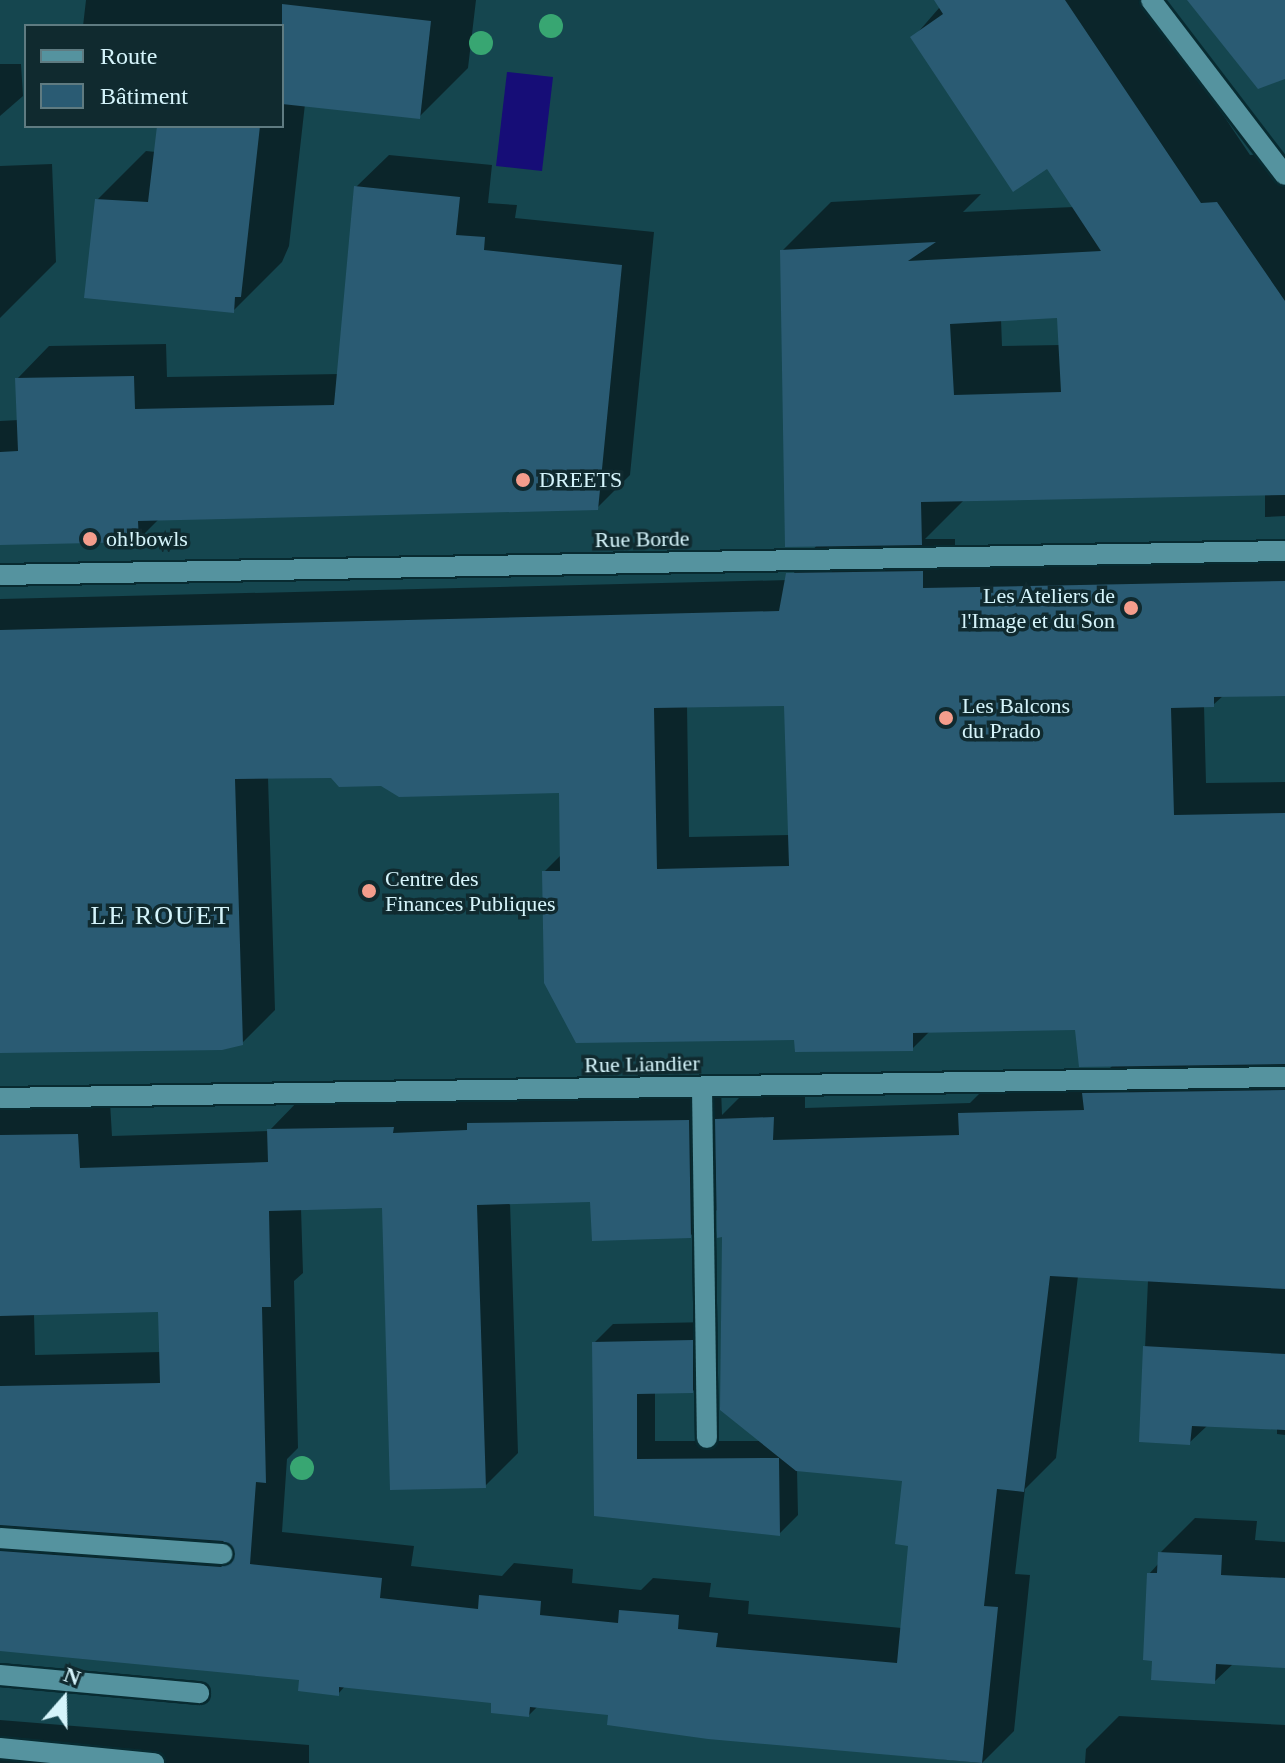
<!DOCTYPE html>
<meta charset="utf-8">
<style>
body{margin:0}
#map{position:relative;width:1285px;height:1763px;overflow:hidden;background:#15464f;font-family:Georgia,serif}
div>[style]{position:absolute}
.water>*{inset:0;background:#160d77}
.shadow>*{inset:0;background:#0007}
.building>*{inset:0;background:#2a5b73}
.roads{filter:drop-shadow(2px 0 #082b31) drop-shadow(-2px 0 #082b31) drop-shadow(0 2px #082b31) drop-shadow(0 -2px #082b31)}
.minor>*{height:20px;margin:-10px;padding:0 10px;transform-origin:10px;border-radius:10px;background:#55939f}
.trees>*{width:24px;height:24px;margin:-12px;border-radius:50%;background:#38a672}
.dots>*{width:22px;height:22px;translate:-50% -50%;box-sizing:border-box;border:4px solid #102a2f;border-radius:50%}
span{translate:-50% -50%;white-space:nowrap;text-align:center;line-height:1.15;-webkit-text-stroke:7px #102a2f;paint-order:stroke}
.poi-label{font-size:22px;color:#d5f4fb}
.left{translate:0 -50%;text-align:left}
.right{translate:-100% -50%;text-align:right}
.street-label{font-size:22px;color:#d5f4fb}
.quarter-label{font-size:26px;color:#d5f4fb;letter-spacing:2px}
.legend{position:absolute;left:24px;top:24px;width:260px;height:104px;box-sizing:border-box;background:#102a2f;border:2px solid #5f7b81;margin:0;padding:10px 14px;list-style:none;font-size:24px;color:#d5f4fb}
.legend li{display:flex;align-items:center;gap:16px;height:40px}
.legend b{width:40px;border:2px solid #5f7b81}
.north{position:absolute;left:24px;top:1659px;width:80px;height:80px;-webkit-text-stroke:6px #102a2f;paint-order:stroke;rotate:20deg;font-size:22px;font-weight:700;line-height:32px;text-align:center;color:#d5f4fb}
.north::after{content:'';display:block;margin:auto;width:28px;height:36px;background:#d5f4fb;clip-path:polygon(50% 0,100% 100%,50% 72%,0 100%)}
</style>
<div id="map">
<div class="water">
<i style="clip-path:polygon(507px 72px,553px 77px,542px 171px,496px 166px)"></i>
</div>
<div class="shadow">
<i style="clip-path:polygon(86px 0,476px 0,468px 68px,419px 117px,305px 104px,289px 246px,282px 262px,233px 311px,97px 200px,146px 151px,156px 152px,159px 126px,282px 126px,282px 26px,83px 26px)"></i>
<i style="clip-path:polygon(evenodd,946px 0,1146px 0,1250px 155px,1266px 154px,1285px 181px,1285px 516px,1265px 517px,1265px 493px,964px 500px,925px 539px,955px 539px,955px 557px,1285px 550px,1285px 694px,1224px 695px,1213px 705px,1204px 705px,1206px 783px,1285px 782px,1285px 1435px,1277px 1434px,1277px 1428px,1208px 1425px,1189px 1443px,1141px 1440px,1148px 1280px,1078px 1276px,1056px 1458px,1025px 1489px,1015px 1574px,1030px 1575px,1014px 1731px,982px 1763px,708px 1737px,610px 1713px,538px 1706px,529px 1715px,493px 1701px,346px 1685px,338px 1694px,301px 1679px,0 1649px,0 1104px,110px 1102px,112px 1136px,269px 1131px,302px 1097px,721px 1088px,722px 1115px,750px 1087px,805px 1085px,805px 1108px,970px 1103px,992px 1081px,1099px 1079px,1113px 1065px,1077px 1028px,930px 1031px,912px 1049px,796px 1038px,544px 872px,562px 854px,561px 791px,381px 784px,332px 776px,268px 777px,275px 1010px,242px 1043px,0 1052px,0 599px,788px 580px,817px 545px,782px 251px,831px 202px,981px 194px,963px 212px,1074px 207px,1048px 167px,913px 38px,946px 0,1059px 316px,1061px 345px,1002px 346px,1001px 319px,1059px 316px,946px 0,786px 704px,790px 835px,689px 837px,687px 705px,786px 704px,946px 0,591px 1200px,690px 1236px,719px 1208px,761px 1441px,655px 1441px,655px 1391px,693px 1391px,711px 1372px,711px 1322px,613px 1324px,594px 1343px,596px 1514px,779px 1534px,798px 1515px,797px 1469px,904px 1479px,910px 1544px,902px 1628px,748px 1614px,749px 1601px,709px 1597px,711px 1583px,653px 1578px,641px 1590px,572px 1583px,573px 1569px,514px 1563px,502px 1576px,411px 1566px,414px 1546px,282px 1532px,287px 1459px,298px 1448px,294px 1281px,303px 1273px,301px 1208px,383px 1206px,485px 1486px,518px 1453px,510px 1202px,591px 1200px,946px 0,160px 1310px,161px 1352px,35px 1355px,34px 1314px,160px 1310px)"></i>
<i style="clip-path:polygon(0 64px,21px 64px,23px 96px,0 116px)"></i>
<i style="clip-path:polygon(389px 155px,492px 165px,488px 203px,517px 205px,515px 218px,654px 232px,630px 475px,597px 508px,160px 518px,138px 540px,0 544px,0 421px,19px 420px,17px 379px,49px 346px,166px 344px,167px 377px,339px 374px,356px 187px)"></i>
<i style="clip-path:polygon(52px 164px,56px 262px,0 318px,0 166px)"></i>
<i style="clip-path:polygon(1195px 1518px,1257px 1521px,1255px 1540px,1285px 1542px,1285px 1667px,1233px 1664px,1214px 1682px,1149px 1574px,1159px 1563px,1160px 1553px)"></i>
<i style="clip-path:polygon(1119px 1716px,1285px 1725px,1285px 1763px,1085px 1763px,1086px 1749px)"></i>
<i style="clip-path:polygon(0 1720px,309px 1745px,309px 1763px,0 1763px)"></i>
</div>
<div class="building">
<i style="clip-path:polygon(evenodd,934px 0,1065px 0,1201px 203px,1217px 202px,1285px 301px,1285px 495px,921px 502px,922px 545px,785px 547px,780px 250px,936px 242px,908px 261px,1101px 251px,1047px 169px,1013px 192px,910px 37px,943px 14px,934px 0,1057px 318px,1061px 392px,954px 395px,950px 324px,1057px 318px)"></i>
<i style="clip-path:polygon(1187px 0,1285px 0,1285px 79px,1258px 89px)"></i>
<i style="clip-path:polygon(282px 4px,431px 21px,420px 119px,282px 104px)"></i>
<i style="clip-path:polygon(157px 126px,260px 126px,241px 297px,235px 297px,234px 313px,84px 298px,95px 199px,148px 202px)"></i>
<i style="clip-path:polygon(354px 186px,460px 197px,456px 235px,485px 237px,484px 250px,622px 265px,598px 510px,138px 521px,139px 542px,0 545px,0 452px,18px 451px,15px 378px,134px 376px,135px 409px,334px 405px)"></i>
<i style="clip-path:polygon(evenodd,923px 571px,923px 588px,1285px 581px,1285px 696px,1214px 697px,1214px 707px,1171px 708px,1174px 815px,1285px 813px,1285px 1064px,1079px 1067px,1075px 1030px,913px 1033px,913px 1051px,795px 1052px,794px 1040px,576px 1043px,544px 983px,542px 871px,560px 871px,559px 793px,399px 797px,381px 786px,339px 787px,331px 778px,235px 779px,243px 1045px,222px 1050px,0 1053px,0 630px,779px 611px,786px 573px,923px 571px,784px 706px,789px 866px,657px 869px,654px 708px,784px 706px)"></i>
<i style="clip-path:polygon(1285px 1090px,1285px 1289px,1050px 1276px,1024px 1492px,997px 1489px,984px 1606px,998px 1607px,982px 1763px,708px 1739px,607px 1725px,608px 1715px,530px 1707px,529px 1717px,491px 1713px,491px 1703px,339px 1687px,339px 1696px,298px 1691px,299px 1680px,0 1651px,0 1551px,221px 1567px,235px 1554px,223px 1541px,0 1525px,0 1386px,160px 1383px,158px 1312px,0 1316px,0 1135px,78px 1134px,80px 1168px,268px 1162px,267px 1129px,394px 1127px,393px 1133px,467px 1130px,467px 1123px,689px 1120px,691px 1238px,592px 1241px,590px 1202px,477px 1205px,486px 1488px,390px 1490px,382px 1208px,269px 1211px,271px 1307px,262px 1307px,266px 1483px,256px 1482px,250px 1564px,382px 1578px,380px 1598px,478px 1609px,479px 1595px,541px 1601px,540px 1615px,618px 1623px,619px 1610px,679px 1615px,678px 1629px,718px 1633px,716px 1647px,897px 1663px,908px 1546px,895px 1544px,902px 1481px,796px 1471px,720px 1410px,722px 1237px,717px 1238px,715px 1119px,774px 1117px,773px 1140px,959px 1135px,958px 1113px,1084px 1110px,1082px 1093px)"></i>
<i style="clip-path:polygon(693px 1340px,693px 1393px,637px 1394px,637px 1459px,779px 1458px,780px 1536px,594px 1516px,592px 1342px)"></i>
<i style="clip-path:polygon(1143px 1346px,1285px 1354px,1285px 1430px,1192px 1426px,1190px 1445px,1139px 1442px)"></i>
<i style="clip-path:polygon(1158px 1552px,1222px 1555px,1221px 1575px,1285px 1578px,1285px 1668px,1216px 1664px,1215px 1684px,1151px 1680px,1152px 1661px,1143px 1660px,1147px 1573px,1157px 1573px)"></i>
</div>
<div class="roads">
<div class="minor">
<i style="left:1151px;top:0;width:220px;rotate:52.6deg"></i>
<i style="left:0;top:575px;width:1285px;rotate:-1.07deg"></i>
<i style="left:702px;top:1087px;width:351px;rotate:89.2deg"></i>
<i style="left:0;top:1098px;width:1285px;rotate:-0.94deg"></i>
<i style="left:0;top:1538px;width:223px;rotate:4.1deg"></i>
<i style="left:0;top:1675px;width:200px;rotate:5.2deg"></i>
<i style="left:0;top:1748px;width:155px;rotate:5.6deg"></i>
</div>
</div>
<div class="trees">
<i style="left:551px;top:26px"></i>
<i style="left:481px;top:43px"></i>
<i style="left:302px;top:1468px"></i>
</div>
<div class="dots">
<i style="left:523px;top:480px;background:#f49d8c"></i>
<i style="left:90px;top:539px;background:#f49d8c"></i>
<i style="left:1131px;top:608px;background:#f49d8c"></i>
<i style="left:946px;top:718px;background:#f49d8c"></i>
<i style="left:369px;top:891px;background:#f49d8c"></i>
</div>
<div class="poi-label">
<span class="left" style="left:539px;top:480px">DREETS</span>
<span class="left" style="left:106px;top:539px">oh!bowls</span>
<span class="right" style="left:1115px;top:608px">Les Ateliers de<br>l'Image et du Son</span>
<span class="left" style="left:962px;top:718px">Les Balcons<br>du Prado</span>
<span class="left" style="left:385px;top:891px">Centre des<br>Finances Publiques</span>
</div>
<div class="street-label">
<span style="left:642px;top:539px;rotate:-1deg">Rue Borde</span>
<span style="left:642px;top:1064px;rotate:-1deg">Rue Liandier</span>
</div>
<div class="quarter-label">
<span style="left:161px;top:916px">LE ROUET</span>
</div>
<ul class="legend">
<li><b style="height:10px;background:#55939f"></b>Route</li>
<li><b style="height:22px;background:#2a5b73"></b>Bâtiment</li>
</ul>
<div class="north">N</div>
</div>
